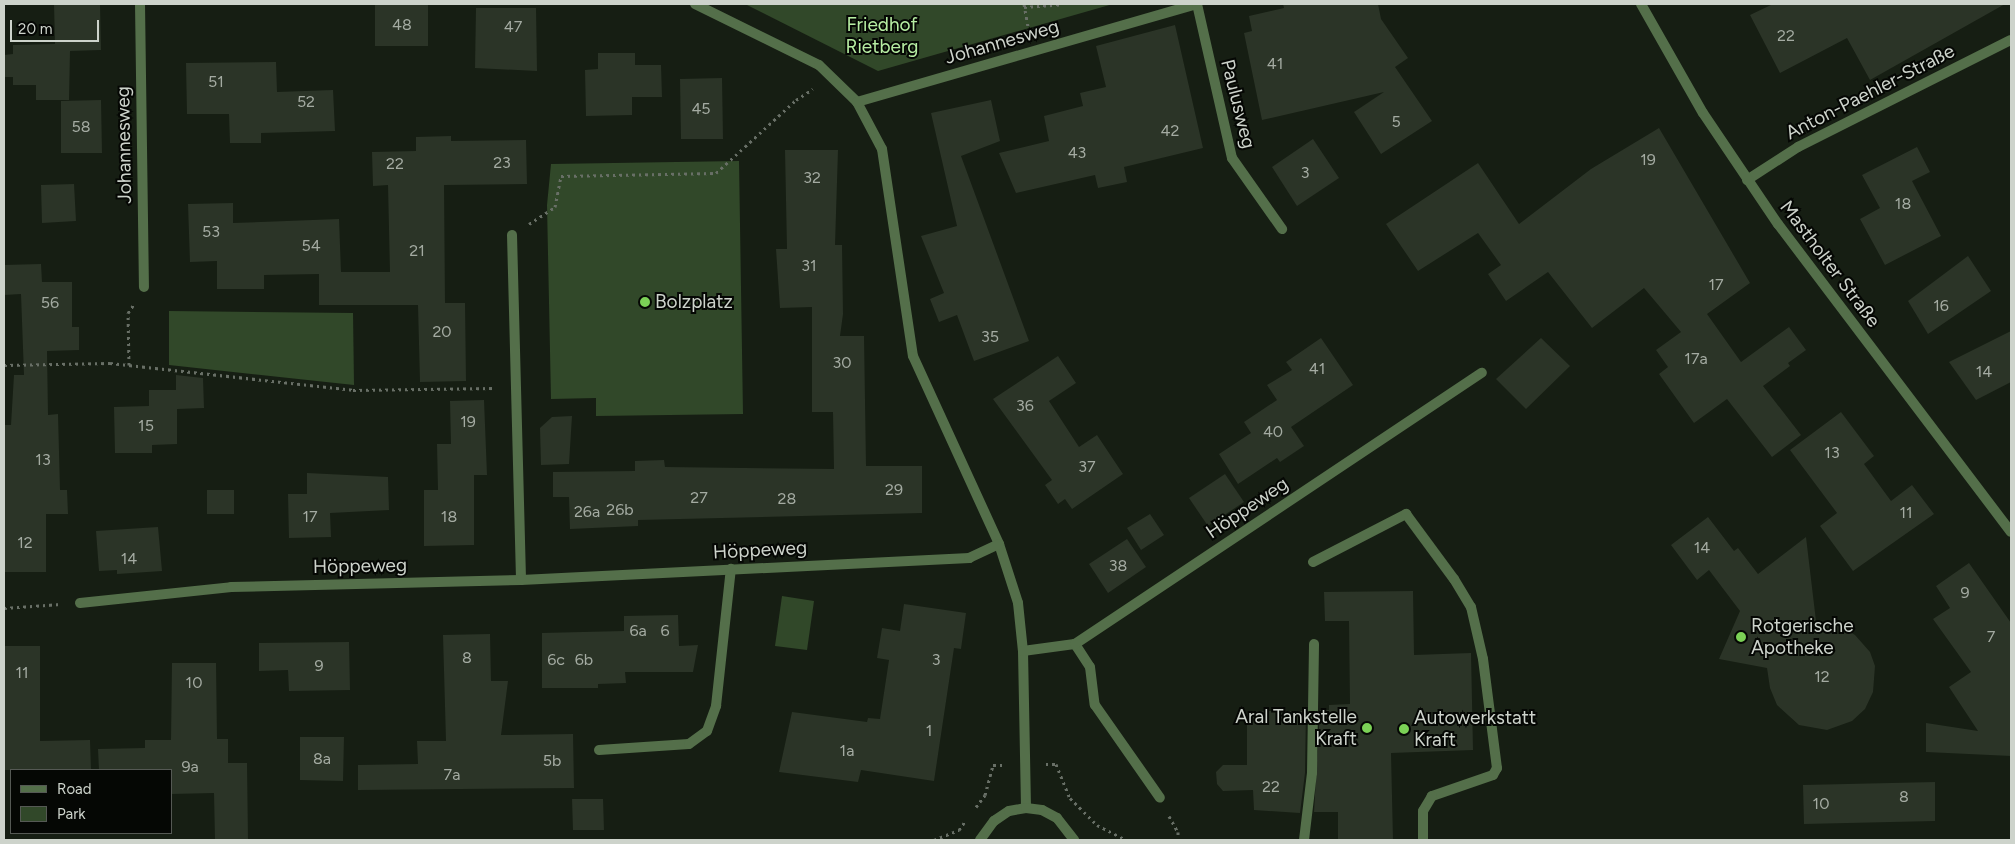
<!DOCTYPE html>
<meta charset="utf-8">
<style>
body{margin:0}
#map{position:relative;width:2015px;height:844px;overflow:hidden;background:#161e13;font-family:Figtree,sans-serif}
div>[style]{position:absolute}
.green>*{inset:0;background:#314829}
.building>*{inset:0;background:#2b3427}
.path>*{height:3px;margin-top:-1.5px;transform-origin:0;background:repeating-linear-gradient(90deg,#686f66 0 2.5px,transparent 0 6.5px)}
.service>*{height:10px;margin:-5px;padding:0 5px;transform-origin:5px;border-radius:5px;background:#546f4a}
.minor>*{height:10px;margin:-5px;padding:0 5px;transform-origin:5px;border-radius:5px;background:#546f4a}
.tertiary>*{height:10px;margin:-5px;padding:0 5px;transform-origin:5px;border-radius:5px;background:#546f4a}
.dots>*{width:14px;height:14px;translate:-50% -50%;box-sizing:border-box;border:2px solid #050704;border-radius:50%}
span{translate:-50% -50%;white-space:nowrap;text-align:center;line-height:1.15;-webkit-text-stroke:4px #050704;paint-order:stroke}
.number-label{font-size:16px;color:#a4aba2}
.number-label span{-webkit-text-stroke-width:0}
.park-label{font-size:19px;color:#b7eea3}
.street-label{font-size:19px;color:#cdd3cb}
.poi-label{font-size:19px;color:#cdd3cb}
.left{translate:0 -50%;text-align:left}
.right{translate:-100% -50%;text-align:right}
.frame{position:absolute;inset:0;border:5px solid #cdd3cb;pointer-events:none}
.legend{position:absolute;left:10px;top:769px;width:162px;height:65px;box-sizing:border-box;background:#050704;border:1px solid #555954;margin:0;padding:6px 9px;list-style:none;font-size:15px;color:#cdd3cb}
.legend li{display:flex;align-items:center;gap:10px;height:25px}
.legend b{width:25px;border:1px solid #555954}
.scale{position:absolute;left:10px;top:20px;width:89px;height:22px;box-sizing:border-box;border:2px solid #cdd3cb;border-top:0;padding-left:6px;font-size:15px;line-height:18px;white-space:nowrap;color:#cdd3cb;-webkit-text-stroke:4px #050704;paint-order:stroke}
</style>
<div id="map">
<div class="green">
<i style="clip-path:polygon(745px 4px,1113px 4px,878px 71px)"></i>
<i style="clip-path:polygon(739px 161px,743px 414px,596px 416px,596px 398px,551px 399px,547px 205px,551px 164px)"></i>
<i style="clip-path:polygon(169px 311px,353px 313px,354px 385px,169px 365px)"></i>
<i style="clip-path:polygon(782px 596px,814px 601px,807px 650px,775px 646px)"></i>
</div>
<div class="building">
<i style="clip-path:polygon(54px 4px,100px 4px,101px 50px,70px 51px,69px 100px,36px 100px,36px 85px,13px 85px,13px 77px,4px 77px,4px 55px,13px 54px,13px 45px,55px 44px)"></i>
<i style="clip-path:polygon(375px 4px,428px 4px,428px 46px,375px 46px)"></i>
<i style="clip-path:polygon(1283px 4px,1378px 4px,1381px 19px,1408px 58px,1395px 67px,1432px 121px,1381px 154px,1354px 112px,1384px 92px,1262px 120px,1244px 33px,1252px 31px,1249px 16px,1284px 8px)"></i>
<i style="clip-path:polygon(1773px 4px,2005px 4px,1870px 80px,1847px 38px,1780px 73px,1750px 15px)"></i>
<i style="clip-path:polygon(476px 8px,536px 8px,537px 71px,475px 68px)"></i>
<i style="clip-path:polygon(1175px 25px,1203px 148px,1124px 167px,1127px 182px,1098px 188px,1095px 175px,1016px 193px,999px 153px,1049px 141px,1044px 116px,1083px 106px,1080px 93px,1106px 87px,1096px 46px)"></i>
<i style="clip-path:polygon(598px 53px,635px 53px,635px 65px,661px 65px,662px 97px,632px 97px,632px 115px,586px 116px,585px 70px,598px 69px)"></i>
<i style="clip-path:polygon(276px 62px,277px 92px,333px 90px,335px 131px,261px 133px,261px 143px,230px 143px,229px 114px,187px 114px,186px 63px)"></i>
<i style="clip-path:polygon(722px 78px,723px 139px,681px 139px,680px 79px)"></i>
<i style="clip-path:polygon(101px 100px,102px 153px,61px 153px,61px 101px)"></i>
<i style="clip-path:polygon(991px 100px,1000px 141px,961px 156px,1029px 341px,974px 361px,957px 315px,939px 322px,930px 299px,944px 293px,921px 236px,957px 226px,931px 113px)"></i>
<i style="clip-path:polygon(1659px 128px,1750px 283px,1707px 314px,1741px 362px,1789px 327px,1806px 350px,1788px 363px,1790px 366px,1763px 386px,1801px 435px,1772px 457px,1727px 399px,1694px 423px,1659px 374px,1668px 367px,1656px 350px,1681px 332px,1644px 288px,1592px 328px,1548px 272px,1506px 301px,1488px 274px,1501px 265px,1478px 233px,1418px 271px,1386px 224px,1478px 163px,1519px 224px,1591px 169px)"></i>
<i style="clip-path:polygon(451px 136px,451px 141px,526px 140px,527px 184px,444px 185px,445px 303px,465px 303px,466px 381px,420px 382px,418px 305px,319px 305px,319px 274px,264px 275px,264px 289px,217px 289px,217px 261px,190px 262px,188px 204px,233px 203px,233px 223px,339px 219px,341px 272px,390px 272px,388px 185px,373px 186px,372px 152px,416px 151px,416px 137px)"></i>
<i style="clip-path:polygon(1313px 139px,1339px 178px,1297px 206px,1272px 167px)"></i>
<i style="clip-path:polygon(1917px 147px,1930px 172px,1912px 181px,1941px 236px,1885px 265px,1860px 219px,1880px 208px,1862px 175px)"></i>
<i style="clip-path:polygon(785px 150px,838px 150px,835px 245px,842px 245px,843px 314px,840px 336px,864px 336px,866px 466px,922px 466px,922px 513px,638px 520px,638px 526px,570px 529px,569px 497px,553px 497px,553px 472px,635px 471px,635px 461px,664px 460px,665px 467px,834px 469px,833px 412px,812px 412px,812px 307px,780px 308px,776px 249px,787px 249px)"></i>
<i style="clip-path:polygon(74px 184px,76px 221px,42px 223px,41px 185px)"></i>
<i style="clip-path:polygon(1968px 256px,1991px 291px,1928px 334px,1908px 301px)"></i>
<i style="clip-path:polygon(41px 264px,42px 282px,72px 282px,72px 327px,79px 327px,79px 350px,47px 351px,48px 415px,58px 414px,60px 490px,67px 490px,68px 514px,46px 514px,46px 572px,4px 572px,5px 425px,11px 425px,14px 375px,24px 375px,21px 294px,4px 295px,4px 265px)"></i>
<i style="clip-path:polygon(2011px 331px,2011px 382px,1976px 400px,1949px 362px)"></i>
<i style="clip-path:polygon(1321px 338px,1353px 385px,1291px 427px,1304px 446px,1280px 462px,1277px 458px,1238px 484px,1219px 454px,1251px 433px,1244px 422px,1277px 400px,1267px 385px,1292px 370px,1286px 362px)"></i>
<i style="clip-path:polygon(1541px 338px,1570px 366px,1526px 409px,1496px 379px)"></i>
<i style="clip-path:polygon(1058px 356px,1076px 383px,1049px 401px,1079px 447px,1097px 435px,1123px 474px,1072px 509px,1065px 499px,1058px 504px,1045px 485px,1052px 480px,993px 399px)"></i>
<i style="clip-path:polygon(176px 375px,203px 378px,204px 408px,177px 409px,177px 444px,152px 445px,152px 453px,115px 453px,114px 407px,149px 406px,149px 390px,176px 390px)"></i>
<i style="clip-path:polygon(484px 400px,487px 475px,474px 475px,474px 545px,424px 546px,424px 490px,438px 490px,437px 444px,451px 444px,450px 401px)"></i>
<i style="clip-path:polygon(1841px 412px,1874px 456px,1864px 464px,1891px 501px,1912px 485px,1934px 514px,1853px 571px,1820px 526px,1837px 513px,1790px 450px)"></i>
<i style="clip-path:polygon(572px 416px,569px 464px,541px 465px,540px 428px,552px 417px)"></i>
<i style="clip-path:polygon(307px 473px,388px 477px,389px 510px,330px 513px,331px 537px,289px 538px,288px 494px,307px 494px)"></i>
<i style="clip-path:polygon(1225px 474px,1244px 502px,1208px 526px,1189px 498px)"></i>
<i style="clip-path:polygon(207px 490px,234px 490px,234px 514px,207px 514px)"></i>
<i style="clip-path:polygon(1150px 514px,1164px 535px,1141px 550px,1127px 528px)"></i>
<i style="clip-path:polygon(1708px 517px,1734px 551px,1738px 548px,1758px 574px,1806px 537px,1816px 621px,1842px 627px,1855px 635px,1870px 652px,1875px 666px,1873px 692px,1865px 709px,1852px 721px,1827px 730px,1799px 725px,1777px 705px,1770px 688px,1767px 668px,1719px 659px,1740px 611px,1709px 570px,1697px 580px,1671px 545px)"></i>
<i style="clip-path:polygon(158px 527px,162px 571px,117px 574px,117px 570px,99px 571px,96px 531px)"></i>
<i style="clip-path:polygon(1127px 539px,1146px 567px,1108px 593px,1089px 564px)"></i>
<i style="clip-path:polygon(1969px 563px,2011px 623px,2011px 756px,1926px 752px,1926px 723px,1978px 731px,1949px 687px,1971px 672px,1933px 619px,1950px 608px,1936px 586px)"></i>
<i style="clip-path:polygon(1413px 591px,1414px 655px,1471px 653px,1473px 750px,1391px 753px,1393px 840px,1338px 840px,1338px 812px,1314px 812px,1320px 710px,1329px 710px,1329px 705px,1350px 704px,1349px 621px,1325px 621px,1324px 592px)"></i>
<i style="clip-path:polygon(904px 604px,966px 613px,961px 649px,954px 648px,934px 781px,861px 770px,858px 782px,779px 772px,792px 712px,867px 722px,868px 718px,880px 719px,889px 660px,877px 658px,882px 628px,900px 631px)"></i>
<i style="clip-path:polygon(678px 615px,679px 646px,698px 645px,693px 672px,625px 672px,626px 683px,598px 684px,598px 688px,542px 688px,542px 633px,624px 631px,624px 616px)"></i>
<i style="clip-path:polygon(490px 634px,491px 681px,508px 681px,501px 735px,573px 734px,574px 788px,358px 790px,358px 765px,418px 764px,417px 741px,446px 741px,443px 635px)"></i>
<i style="clip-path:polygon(349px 642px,350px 690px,289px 691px,288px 670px,259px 671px,259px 643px)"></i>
<i style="clip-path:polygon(4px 646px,40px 646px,40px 741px,90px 740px,91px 770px,4px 770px)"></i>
<i style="clip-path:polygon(172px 663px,216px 663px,217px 739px,228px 739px,228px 763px,247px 763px,248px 840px,215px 840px,214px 793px,171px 794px,171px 770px,99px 770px,98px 749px,145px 748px,145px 740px,171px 740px)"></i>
<i style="clip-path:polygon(1247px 711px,1306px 711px,1305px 773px,1300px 813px,1254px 810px,1253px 790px,1223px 791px,1217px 784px,1216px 772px,1223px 765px,1247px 765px)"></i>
<i style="clip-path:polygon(300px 737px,344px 737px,343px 781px,300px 780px)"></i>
<i style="clip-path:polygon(1935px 782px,1935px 821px,1804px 824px,1803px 785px)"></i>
<i style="clip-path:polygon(572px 799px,603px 799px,604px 830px,573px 830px)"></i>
</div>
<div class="path">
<i style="left:1024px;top:4px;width:27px;rotate:80deg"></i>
<i style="left:1024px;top:7px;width:39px;rotate:-4deg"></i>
<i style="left:529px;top:224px;width:31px;rotate:-33deg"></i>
<i style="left:555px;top:207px;width:32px;rotate:-79deg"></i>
<i style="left:561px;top:176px;width:155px;rotate:-1.1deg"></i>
<i style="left:716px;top:173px;width:108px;rotate:-42.4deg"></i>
<i style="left:796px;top:100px;width:20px;rotate:-33deg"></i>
<i style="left:4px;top:365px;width:106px;rotate:-1.1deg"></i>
<i style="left:110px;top:363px;width:244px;rotate:6.3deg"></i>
<i style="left:353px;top:390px;width:143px;rotate:-0.8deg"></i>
<i style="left:129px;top:365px;width:52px;rotate:-91.1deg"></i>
<i style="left:128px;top:313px;width:11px;rotate:-56deg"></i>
<i style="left:4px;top:608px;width:57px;rotate:-4deg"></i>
<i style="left:1046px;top:764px;width:10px"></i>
<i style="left:1056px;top:764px;width:37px;rotate:68deg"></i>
<i style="left:1070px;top:798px;width:38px;rotate:45deg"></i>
<i style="left:1097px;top:825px;width:33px;rotate:27deg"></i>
<i style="left:976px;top:807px;width:15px;rotate:-53deg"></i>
<i style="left:985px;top:795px;width:31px;rotate:-75deg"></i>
<i style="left:993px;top:765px;width:12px"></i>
<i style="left:1169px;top:816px;width:18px;rotate:61deg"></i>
<i style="left:1178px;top:832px;width:8px;rotate:90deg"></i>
<i style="left:934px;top:840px;width:27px;rotate:-22deg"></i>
<i style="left:959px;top:830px;width:12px;rotate:-55deg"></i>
</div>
<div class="service">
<i style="left:1313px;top:562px;width:105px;rotate:-27.3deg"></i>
<i style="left:1406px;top:514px;width:81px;rotate:53.6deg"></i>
<i style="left:1454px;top:579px;width:33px;rotate:59deg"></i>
<i style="left:1471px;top:607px;width:53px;rotate:77deg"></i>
<i style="left:1483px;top:659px;width:110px;rotate:82.7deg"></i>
<i style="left:1497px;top:768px;width:8px;rotate:120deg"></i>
<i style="left:1493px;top:775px;width:65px;rotate:161deg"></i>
<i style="left:1432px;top:796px;width:17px;rotate:121deg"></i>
<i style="left:1423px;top:811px;width:29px;rotate:90deg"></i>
<i style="left:80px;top:603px;width:152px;rotate:-6deg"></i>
<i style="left:1075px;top:644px;width:27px;rotate:57deg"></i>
<i style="left:1090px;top:667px;width:38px;rotate:83deg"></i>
<i style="left:1095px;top:705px;width:113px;rotate:55deg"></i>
<i style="left:599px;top:750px;width:90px;rotate:-3.8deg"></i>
<i style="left:689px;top:744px;width:22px;rotate:-36deg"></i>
<i style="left:707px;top:731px;width:27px;rotate:-70deg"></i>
<i style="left:716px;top:706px;width:138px;rotate:-83.8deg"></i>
<i style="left:1304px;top:840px;width:67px;rotate:-83.2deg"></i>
<i style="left:1312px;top:773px;width:129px;rotate:-89.1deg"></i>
</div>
<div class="minor">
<i style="left:140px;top:4px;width:283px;rotate:89.2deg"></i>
<i style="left:695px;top:4px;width:138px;rotate:26.2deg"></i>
<i style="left:819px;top:65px;width:53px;rotate:44.2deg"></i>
<i style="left:857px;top:102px;width:53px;rotate:62deg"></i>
<i style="left:882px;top:149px;width:209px;rotate:81.5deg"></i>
<i style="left:913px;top:356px;width:207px;rotate:65.4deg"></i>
<i style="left:999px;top:544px;width:62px;rotate:72.1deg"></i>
<i style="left:1018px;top:603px;width:48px;rotate:84.1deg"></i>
<i style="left:1023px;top:651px;width:157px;rotate:88.9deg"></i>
<i style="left:857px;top:102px;width:354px;rotate:-16.1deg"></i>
<i style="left:1197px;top:4px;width:158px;rotate:77.2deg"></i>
<i style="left:1232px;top:158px;width:87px;rotate:54.8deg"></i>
<i style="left:1747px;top:180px;width:61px;rotate:-32.9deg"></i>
<i style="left:1798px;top:147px;width:238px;rotate:-26.7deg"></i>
<i style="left:512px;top:235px;width:345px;rotate:88.5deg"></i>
<i style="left:231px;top:587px;width:290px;rotate:-1.4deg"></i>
<i style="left:521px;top:580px;width:449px;rotate:-2.8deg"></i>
<i style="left:969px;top:558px;width:33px;rotate:-25deg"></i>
<i style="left:1023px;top:651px;width:52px;rotate:-7.7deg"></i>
<i style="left:1075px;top:644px;width:489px;rotate:-33.7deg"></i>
<i style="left:980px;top:840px;width:24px;rotate:-54deg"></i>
<i style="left:994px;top:821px;width:18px;rotate:-34deg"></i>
<i style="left:1009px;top:811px;width:17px;rotate:-10deg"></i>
<i style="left:1026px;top:808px;width:16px;rotate:7deg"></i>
<i style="left:1042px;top:810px;width:17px;rotate:28deg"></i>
<i style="left:1057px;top:818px;width:28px;rotate:52deg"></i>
</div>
<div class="tertiary">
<i style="left:1641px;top:4px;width:125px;rotate:60.4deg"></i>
<i style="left:1703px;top:113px;width:134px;rotate:56deg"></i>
<i style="left:1778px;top:224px;width:386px;rotate:52.9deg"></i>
</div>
<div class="dots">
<i style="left:645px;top:302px;background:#7bd156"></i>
<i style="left:1741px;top:637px;background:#7bd156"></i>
<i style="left:1367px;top:728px;background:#7bd156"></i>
<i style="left:1404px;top:729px;background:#7bd156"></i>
</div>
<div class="number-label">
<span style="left:402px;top:25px">48</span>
<span style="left:513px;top:27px">47</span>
<span style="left:1786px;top:36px">22</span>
<span style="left:1275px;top:64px">41</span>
<span style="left:216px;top:82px">51</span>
<span style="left:306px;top:102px">52</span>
<span style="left:701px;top:109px">45</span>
<span style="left:1396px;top:122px">5</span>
<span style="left:81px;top:127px">58</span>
<span style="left:1170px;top:131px">42</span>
<span style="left:1077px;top:153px">43</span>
<span style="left:1648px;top:160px">19</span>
<span style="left:502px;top:163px">23</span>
<span style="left:395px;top:164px">22</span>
<span style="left:1305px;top:173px">3</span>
<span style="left:812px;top:178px">32</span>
<span style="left:1903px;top:204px">18</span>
<span style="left:211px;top:232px">53</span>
<span style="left:311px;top:246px">54</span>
<span style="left:417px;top:251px">21</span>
<span style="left:809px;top:266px">31</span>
<span style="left:1716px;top:285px">17</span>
<span style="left:50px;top:303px">56</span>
<span style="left:1941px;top:306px">16</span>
<span style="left:442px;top:332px">20</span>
<span style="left:990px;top:337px">35</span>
<span style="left:1696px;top:359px">17a</span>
<span style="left:842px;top:363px">30</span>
<span style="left:1317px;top:369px">41</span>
<span style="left:1984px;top:372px">14</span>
<span style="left:1025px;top:406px">36</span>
<span style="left:468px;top:422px">19</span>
<span style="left:146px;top:426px">15</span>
<span style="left:1273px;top:432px">40</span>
<span style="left:1832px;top:453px">13</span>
<span style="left:43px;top:460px">13</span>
<span style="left:1087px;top:467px">37</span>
<span style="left:894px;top:490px">29</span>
<span style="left:699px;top:498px">27</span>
<span style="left:787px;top:499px">28</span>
<span style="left:620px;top:510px">26b</span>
<span style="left:587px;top:512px">26a</span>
<span style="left:1906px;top:513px">11</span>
<span style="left:310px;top:517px">17</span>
<span style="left:449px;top:517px">18</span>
<span style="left:25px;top:543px">12</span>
<span style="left:1702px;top:548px">14</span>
<span style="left:129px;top:559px">14</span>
<span style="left:1118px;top:566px">38</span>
<span style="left:1965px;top:593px">9</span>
<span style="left:638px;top:631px">6a</span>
<span style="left:665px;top:631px">6</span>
<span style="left:1991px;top:637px">7</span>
<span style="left:467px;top:658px">8</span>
<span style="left:556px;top:660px">6c</span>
<span style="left:584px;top:660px">6b</span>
<span style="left:936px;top:660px">3</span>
<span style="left:319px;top:666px">9</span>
<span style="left:22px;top:673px">11</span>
<span style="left:1822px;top:677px">12</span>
<span style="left:194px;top:683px">10</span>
<span style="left:929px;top:731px">1</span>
<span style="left:847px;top:751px">1a</span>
<span style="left:322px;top:759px">8a</span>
<span style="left:552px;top:761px">5b</span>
<span style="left:190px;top:767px">9a</span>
<span style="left:452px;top:775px">7a</span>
<span style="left:1271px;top:787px">22</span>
<span style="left:1904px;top:797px">8</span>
<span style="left:1821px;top:804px">10</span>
</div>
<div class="park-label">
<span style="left:882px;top:36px">Friedhof<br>Rietberg</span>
</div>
<div class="street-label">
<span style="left:1002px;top:42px;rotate:-16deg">Johannesweg</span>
<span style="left:1870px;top:92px;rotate:-27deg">Anton-Paehler-Straße</span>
<span style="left:1238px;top:104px;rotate:76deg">Paulusweg</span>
<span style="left:124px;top:145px;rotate:-91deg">Johannesweg</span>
<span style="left:1830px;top:264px;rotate:53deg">Mastholter Straße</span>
<span style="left:1247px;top:508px;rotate:-34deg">Höppeweg</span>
<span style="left:760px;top:550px;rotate:-3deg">Höppeweg</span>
<span style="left:360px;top:566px;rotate:-1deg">Höppeweg</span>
</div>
<div class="poi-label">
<span class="left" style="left:655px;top:302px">Bolzplatz</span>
<span class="left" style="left:1751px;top:637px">Rotgerische<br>Apotheke</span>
<span class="right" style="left:1357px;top:728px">Aral Tankstelle<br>Kraft</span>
<span class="left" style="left:1414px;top:729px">Autowerkstatt<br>Kraft</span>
</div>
<div class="frame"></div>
<ul class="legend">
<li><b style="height:6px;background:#546f4a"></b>Road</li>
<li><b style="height:14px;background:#314829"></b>Park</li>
</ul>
<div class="scale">20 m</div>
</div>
